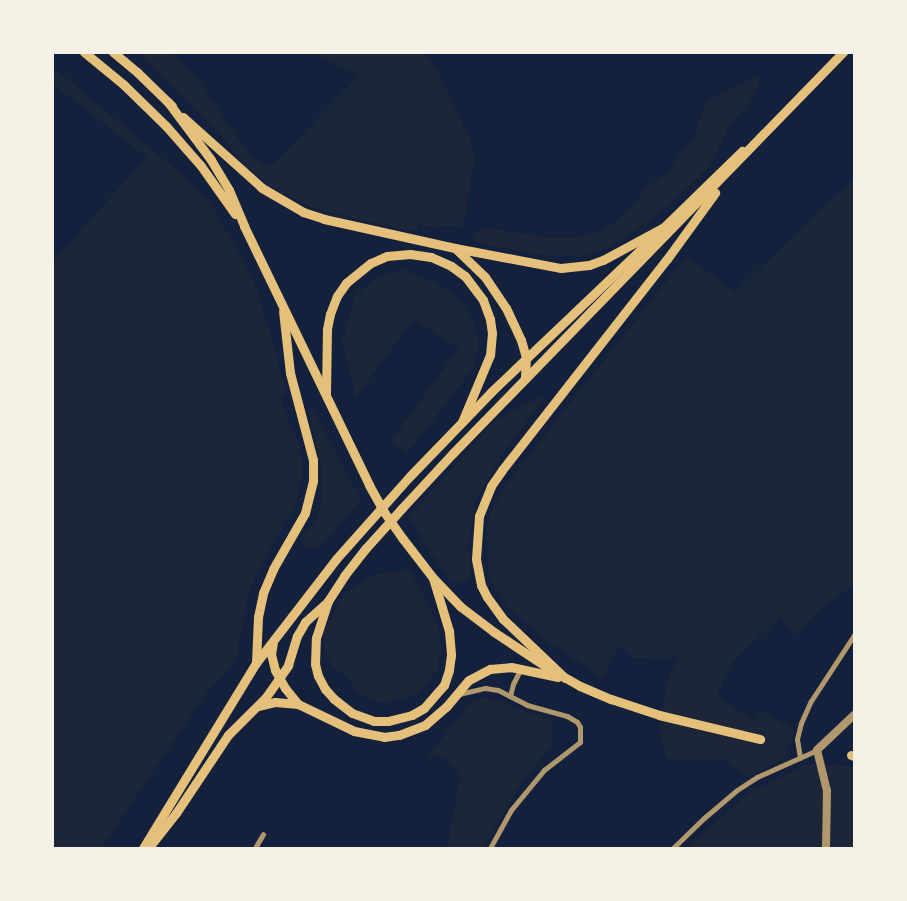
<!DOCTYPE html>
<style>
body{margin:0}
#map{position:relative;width:907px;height:901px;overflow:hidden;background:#14213d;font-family:Roboto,sans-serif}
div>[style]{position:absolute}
.green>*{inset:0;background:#1d2539}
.minor>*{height:5px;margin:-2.5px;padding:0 2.5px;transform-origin:2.5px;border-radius:2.5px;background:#b1986c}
.tertiary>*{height:8px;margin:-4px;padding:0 4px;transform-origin:4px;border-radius:4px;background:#b1986c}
.secondary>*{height:9px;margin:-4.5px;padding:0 4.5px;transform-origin:4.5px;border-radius:4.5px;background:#e5c07b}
.primary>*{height:9px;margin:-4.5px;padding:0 4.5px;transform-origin:4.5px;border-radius:4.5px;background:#e5c07b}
span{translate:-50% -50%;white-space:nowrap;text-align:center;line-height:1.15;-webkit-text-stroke:4px #f6f1e7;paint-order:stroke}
.frame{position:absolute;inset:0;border:54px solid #f6f1e7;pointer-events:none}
</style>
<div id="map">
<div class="green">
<i style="clip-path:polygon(139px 53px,173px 53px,195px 74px,236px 136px,255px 159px,270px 167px,361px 74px,308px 53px,424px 53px,439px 74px,470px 139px,474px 158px,464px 225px,431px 227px,417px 224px,417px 231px,396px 228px,317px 209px,277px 191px,251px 171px,211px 124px)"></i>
<i style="clip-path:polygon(53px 72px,59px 72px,178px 171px,194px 188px,209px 199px,254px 282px,273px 341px,286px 393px,280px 399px,300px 447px,303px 473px,295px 505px,254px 578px,247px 599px,236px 661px,205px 695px,101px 848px,53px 848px,53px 261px,147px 157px,53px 84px)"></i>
<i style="clip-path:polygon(760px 75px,755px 96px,729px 126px,711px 165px,656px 216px,608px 248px,578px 256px,544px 255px,477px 243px,471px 235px,483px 227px,548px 238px,579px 238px,599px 232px,619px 219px,640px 198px,641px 189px,665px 176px,685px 147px,694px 141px,705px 101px)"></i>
<i style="clip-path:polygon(854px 178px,854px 585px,820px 609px,796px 635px,780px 617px,731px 664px,716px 696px,755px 722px,762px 710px,795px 731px,784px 759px,748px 777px,723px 759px,667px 759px,659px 730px,668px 679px,678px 657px,634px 658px,619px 645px,603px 678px,554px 646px,505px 605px,488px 575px,487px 524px,495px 503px,511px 478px,687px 256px,735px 292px)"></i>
<i style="clip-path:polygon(403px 270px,433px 281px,461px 300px,474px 324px,479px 345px,473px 368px,406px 455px,391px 441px,459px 348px,414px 319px,356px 397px,342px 343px,354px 297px,376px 278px)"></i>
<i style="clip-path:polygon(547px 395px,510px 442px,475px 501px,468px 544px,471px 577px,466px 582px,450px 581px,408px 517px,496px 420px)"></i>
<i style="clip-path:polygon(313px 409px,361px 500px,326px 540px,317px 547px,306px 547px,302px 539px,317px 518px,321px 503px,321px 466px,309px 411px)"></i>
<i style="clip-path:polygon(410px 570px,435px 617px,442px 646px,437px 670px,419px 694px,403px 700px,378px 702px,358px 694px,347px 677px,334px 668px,325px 654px,324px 633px,344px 593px,376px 574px)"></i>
<i style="clip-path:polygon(485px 697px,552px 720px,553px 743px,518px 788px,484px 848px,447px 848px,460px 777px,446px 757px,428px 756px,471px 702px)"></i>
<i style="clip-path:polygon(827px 764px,854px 767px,854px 848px,688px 848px,691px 843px,750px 793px,805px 765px)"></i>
</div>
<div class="minor">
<i style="left:459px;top:694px;width:27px;rotate:-13deg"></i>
<i style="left:485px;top:688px;width:13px;rotate:9deg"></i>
<i style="left:498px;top:690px;width:33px;rotate:27deg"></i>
<i style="left:527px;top:705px;width:41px;rotate:15.4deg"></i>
<i style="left:567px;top:716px;width:12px;rotate:31deg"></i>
<i style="left:577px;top:722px;width:6px;rotate:59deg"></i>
<i style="left:580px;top:727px;width:15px;rotate:90deg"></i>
<i style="left:580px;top:742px;width:46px;rotate:142.1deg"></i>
<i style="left:544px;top:770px;width:52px;rotate:129.5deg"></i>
<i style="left:511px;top:810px;width:43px;rotate:118.9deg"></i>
<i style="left:510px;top:696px;width:12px;rotate:-76deg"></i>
<i style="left:513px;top:684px;width:16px;rotate:-63deg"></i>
<i style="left:800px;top:758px;width:19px;rotate:-99deg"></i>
<i style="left:797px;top:739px;width:16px;rotate:-76deg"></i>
<i style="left:801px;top:723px;width:24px;rotate:-66deg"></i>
<i style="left:811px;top:701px;width:79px;rotate:-56.9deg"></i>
<i style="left:255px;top:848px;width:16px;rotate:-60deg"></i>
<i style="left:673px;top:848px;width:43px;rotate:-44.1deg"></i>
<i style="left:704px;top:818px;width:43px;rotate:-40.3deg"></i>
<i style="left:737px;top:790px;width:24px;rotate:-33deg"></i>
<i style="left:757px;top:777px;width:66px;rotate:-24.2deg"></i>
</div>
<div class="tertiary">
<i style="left:826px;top:848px;width:57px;rotate:-89deg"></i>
<i style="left:827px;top:791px;width:42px;rotate:-103.7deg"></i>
<i style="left:817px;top:750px;width:51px;rotate:-43.4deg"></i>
</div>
<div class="secondary">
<i style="left:433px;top:578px;width:40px;rotate:46deg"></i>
<i style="left:461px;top:607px;width:41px;rotate:37.1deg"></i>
<i style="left:494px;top:632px;width:61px;rotate:33.7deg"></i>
<i style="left:545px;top:666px;width:40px;rotate:29.7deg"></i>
<i style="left:580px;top:686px;width:34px;rotate:23deg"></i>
<i style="left:611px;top:699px;width:51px;rotate:18.4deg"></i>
<i style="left:659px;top:715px;width:104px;rotate:13.4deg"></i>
<i style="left:273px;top:642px;width:12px;rotate:99deg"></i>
<i style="left:271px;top:654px;width:16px;rotate:76deg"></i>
<i style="left:275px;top:670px;width:21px;rotate:61deg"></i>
<i style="left:285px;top:688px;width:21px;rotate:51deg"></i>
<i style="left:259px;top:706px;width:16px;rotate:-14deg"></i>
<i style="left:275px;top:702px;width:23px;rotate:5deg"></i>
<i style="left:298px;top:704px;width:62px;rotate:25.7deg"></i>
<i style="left:354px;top:731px;width:31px;rotate:11deg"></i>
<i style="left:384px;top:737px;width:15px;rotate:-8deg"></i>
<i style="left:399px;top:735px;width:28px;rotate:-21deg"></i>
<i style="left:425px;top:725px;width:28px;rotate:-41deg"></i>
<i style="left:446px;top:707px;width:35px;rotate:-50deg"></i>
<i style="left:469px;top:680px;width:24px;rotate:-28deg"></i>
<i style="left:490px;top:669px;width:21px;rotate:-5deg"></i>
<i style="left:511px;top:667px;width:48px;rotate:12deg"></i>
<i style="left:851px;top:755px;width:3px;rotate:18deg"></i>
<i style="left:150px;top:846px;width:42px;rotate:-51.8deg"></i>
<i style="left:176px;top:813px;width:94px;rotate:-56.3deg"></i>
<i style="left:228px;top:735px;width:54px;rotate:-45deg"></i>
<i style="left:266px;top:697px;width:39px;rotate:-55deg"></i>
<i style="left:288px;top:665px;width:30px;rotate:-73deg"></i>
<i style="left:297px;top:636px;width:16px;rotate:-60deg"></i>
<i style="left:305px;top:622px;width:31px;rotate:-42deg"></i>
<i style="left:143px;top:848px;width:217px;rotate:-58.6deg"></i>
<i style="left:256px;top:663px;width:131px;rotate:-52.4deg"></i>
<i style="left:336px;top:559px;width:111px;rotate:-48.3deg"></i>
<i style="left:410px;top:476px;width:117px;rotate:-46deg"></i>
<i style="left:491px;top:392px;width:233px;rotate:-43.6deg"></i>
</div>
<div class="primary">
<i style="left:84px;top:52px;width:52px;rotate:39.5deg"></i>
<i style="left:124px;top:85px;width:59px;rotate:44.3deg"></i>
<i style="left:166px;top:126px;width:53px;rotate:48.8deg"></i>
<i style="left:201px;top:166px;width:59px;rotate:54.7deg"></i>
<i style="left:113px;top:52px;width:31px;rotate:40deg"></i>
<i style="left:137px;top:72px;width:49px;rotate:44.2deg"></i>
<i style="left:168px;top:102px;width:72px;rotate:53.4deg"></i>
<i style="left:211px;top:160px;width:35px;rotate:59deg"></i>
<i style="left:229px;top:190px;width:39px;rotate:67deg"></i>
<i style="left:244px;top:226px;width:288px;rotate:64.2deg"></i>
<i style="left:369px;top:485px;width:31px;rotate:61deg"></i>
<i style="left:384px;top:512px;width:33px;rotate:55deg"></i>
<i style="left:403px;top:539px;width:49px;rotate:52.4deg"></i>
<i style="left:433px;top:578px;width:55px;rotate:73.2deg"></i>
<i style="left:449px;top:631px;width:24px;rotate:85deg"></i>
<i style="left:451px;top:655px;width:15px;rotate:98deg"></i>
<i style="left:449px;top:670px;width:16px;rotate:108deg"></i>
<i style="left:444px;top:685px;width:30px;rotate:131deg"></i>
<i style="left:424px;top:708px;width:14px;rotate:150deg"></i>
<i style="left:412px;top:715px;width:25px;rotate:166deg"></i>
<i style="left:388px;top:721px;width:14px;rotate:180deg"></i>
<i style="left:374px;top:721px;width:23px;rotate:-160deg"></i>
<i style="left:352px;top:713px;width:23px;rotate:-142deg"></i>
<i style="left:334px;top:699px;width:13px;rotate:-132deg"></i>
<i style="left:325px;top:689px;width:15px;rotate:-118deg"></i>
<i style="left:318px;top:676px;width:12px;rotate:-104deg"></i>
<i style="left:315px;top:664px;width:26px;rotate:-88deg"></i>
<i style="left:316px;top:638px;width:39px;rotate:-72deg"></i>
<i style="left:328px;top:601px;width:30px;rotate:-57deg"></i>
<i style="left:344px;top:576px;width:36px;rotate:-52deg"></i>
<i style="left:366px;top:548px;width:54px;rotate:-48deg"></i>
<i style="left:402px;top:508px;width:74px;rotate:-47.2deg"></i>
<i style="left:452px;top:454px;width:561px;rotate:-45.79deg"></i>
<i style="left:183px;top:117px;width:106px;rotate:41.9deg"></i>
<i style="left:262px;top:188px;width:48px;rotate:30.3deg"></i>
<i style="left:303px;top:212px;width:22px;rotate:18deg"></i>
<i style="left:324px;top:219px;width:134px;rotate:12.5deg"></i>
<i style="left:455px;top:248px;width:108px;rotate:10.7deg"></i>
<i style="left:561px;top:268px;width:28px;rotate:-6deg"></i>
<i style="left:589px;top:265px;width:15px;rotate:-20deg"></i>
<i style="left:603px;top:260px;width:69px;rotate:-28.4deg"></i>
<i style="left:664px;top:227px;width:109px;rotate:-44.3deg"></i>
<i style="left:456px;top:249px;width:40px;rotate:44deg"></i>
<i style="left:485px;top:277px;width:37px;rotate:56deg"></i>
<i style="left:506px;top:308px;width:35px;rotate:65deg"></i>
<i style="left:521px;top:340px;width:18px;rotate:74deg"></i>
<i style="left:526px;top:357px;width:21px;rotate:93deg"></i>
<i style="left:326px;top:393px;width:64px;rotate:-89.1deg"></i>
<i style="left:327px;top:329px;width:15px;rotate:-79deg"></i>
<i style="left:330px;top:314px;width:19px;rotate:-69deg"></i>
<i style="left:337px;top:296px;width:16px;rotate:-55deg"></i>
<i style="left:346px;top:283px;width:32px;rotate:-39deg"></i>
<i style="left:371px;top:263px;width:17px;rotate:-24deg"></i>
<i style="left:387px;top:256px;width:23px;rotate:-5deg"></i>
<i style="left:410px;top:254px;width:21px;rotate:8deg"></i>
<i style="left:431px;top:257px;width:22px;rotate:24deg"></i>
<i style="left:451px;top:266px;width:17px;rotate:36deg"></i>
<i style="left:465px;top:276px;width:30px;rotate:53deg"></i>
<i style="left:483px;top:300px;width:20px;rotate:70deg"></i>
<i style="left:490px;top:319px;width:14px;rotate:82deg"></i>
<i style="left:492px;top:333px;width:22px;rotate:95deg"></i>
<i style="left:490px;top:355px;width:73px;rotate:112.7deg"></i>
<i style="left:256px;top:663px;width:46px;rotate:-87.5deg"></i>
<i style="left:258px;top:617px;width:25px;rotate:-78deg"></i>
<i style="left:263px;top:593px;width:26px;rotate:-67deg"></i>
<i style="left:273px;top:569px;width:64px;rotate:-60.3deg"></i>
<i style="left:305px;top:513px;width:33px;rotate:-76deg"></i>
<i style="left:313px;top:481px;width:21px;rotate:-90deg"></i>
<i style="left:313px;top:460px;width:90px;rotate:-104.8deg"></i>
<i style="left:290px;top:373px;width:62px;rotate:-96.4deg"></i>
<i style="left:565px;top:678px;width:86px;rotate:-136.4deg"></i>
<i style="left:503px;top:619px;width:27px;rotate:-126deg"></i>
<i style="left:487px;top:597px;width:13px;rotate:-117deg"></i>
<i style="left:481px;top:585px;width:26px;rotate:-101deg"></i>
<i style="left:476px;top:559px;width:43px;rotate:-86deg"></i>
<i style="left:479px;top:516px;width:32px;rotate:-68deg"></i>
<i style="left:491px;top:486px;width:19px;rotate:-55deg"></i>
<i style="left:502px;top:470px;width:268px;rotate:-52deg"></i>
<i style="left:667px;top:259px;width:82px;rotate:-54deg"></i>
</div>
<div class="frame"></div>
</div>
